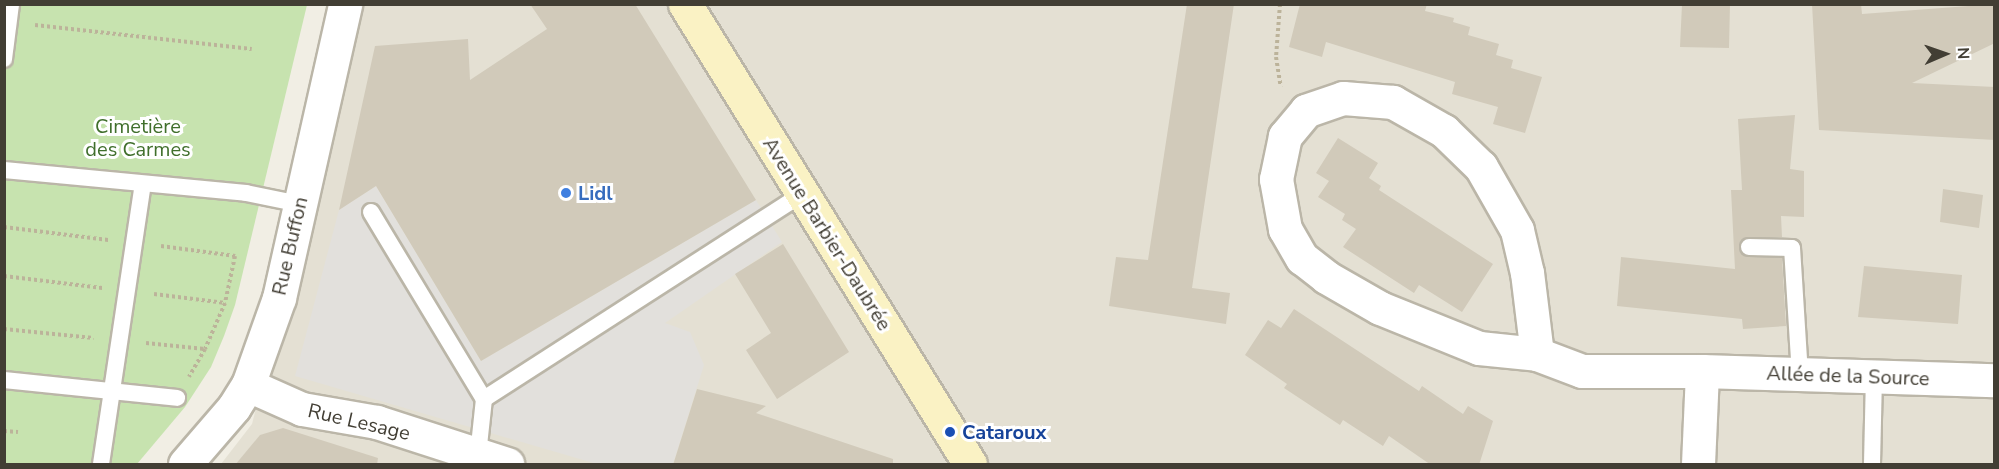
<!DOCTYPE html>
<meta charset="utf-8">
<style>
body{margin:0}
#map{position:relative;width:1999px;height:469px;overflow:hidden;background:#f1eee4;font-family:"Nunito Sans",sans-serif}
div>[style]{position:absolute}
.residential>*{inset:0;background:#e4e0d3}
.green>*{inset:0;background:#c7e3af}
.parking>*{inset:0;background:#e2e0dc}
.building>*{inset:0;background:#d1caba}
.path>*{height:4px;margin-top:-2px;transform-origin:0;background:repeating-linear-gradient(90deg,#bcb39a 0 3px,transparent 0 6px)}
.roads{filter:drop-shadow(2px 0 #bbb6a8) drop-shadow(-2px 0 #bbb6a8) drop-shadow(0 2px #bbb6a8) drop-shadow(0 -2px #bbb6a8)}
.service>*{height:16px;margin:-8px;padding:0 8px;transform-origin:8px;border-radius:8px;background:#fff}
.minor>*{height:33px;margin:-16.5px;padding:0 16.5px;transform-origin:16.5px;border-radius:16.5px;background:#fff}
.secondary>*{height:33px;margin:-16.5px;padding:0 16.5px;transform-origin:16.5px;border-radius:16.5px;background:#faf2c4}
.dots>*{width:16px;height:16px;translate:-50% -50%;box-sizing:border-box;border:3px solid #fff;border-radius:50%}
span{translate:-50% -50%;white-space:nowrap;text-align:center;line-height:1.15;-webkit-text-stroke:6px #fff;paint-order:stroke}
.park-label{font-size:20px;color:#406f2c}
.shop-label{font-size:20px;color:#366cbe;font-weight:700}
.left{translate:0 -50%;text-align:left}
.street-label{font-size:20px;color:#423e34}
.transit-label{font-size:20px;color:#164399;font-weight:700}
.frame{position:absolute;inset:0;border:6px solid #423e34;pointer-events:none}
.north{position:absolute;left:1915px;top:24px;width:60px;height:60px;-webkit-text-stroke:4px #fff;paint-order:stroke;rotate:88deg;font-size:16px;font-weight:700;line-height:24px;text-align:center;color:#423e34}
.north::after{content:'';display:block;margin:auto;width:21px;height:27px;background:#423e34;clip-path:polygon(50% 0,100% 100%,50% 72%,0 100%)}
</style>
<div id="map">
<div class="residential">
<i style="clip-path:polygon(359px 5px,1994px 5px,1994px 464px,221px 464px,252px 424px)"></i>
</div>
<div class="green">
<i style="clip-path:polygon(4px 5px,307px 5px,235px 305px,224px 336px,211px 367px,185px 407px,137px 464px,5px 464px)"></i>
</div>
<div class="parking">
<i style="clip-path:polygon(376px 186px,481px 361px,756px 200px,782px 242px,665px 323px,690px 332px,704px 365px,673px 464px,597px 464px,295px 376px,339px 210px)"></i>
</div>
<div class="building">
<i style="clip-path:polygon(530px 4px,635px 4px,756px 200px,481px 361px,376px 186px,339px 210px,375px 46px,468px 39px,470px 80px,547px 29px)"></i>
<i style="clip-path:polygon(1187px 4px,1234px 4px,1192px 288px,1230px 293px,1226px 324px,1109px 306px,1116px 257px,1148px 260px)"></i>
<i style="clip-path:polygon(1300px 4px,1427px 4px,1425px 11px,1454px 18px,1453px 22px,1470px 27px,1468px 35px,1499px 44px,1496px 55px,1513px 60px,1511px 68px,1542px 77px,1525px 133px,1493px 124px,1498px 107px,1452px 94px,1455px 82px,1326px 42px,1322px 57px,1289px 47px)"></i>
<i style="clip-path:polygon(1682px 4px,1730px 4px,1729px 48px,1680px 47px)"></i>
<i style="clip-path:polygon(1812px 4px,1861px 4px,1862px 14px,1995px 4px,1995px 43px,1912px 83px,1995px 87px,1995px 140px,1819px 130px)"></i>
<i style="clip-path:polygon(1795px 115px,1790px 169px,1804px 171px,1804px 217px,1781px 216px,1782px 237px,1749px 237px,1740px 241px,1739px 246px,1740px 253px,1748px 257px,1782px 258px,1786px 326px,1743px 329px,1742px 319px,1617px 306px,1621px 257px,1735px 269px,1731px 190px,1742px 190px,1738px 119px)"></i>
<i style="clip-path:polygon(1338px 138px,1378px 163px,1369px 178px,1381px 186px,1379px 190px,1493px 264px,1462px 312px,1419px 285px,1414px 293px,1343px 247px,1356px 229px,1342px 220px,1345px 214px,1318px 197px,1329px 181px,1316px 173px)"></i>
<i style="clip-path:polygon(1943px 189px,1983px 195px,1979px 228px,1940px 222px)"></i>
<i style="clip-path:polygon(783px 244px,849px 352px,777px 399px,746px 350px,771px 333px,735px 274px)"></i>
<i style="clip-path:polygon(1864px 266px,1962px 275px,1958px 324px,1858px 317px)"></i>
<i style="clip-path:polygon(1294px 309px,1419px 391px,1422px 386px,1463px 414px,1468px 406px,1493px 421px,1479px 465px,1431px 465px,1389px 436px,1383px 446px,1343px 420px,1340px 425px,1284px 388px,1287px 384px,1245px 355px,1268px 320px,1281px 328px)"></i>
<i style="clip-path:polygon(697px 389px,766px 406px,756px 413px,893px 459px,893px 465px,673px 465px)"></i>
<i style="clip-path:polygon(283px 428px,378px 458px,377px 465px,235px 465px,260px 435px)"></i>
</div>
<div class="path">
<i style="left:1280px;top:4px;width:53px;rotate:94.3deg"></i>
<i style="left:1276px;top:57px;width:30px;rotate:81deg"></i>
<i style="left:35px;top:25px;width:218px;rotate:6.3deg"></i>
<i style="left:4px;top:227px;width:105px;rotate:7.1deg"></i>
<i style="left:161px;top:246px;width:75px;rotate:7.7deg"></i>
<i style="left:235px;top:256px;width:48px;rotate:102deg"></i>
<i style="left:225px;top:303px;width:50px;rotate:113.5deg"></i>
<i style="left:205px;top:349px;width:32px;rotate:120deg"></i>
<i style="left:4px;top:276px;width:99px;rotate:7deg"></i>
<i style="left:154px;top:294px;width:72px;rotate:7.2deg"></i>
<i style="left:4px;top:329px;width:90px;rotate:5.7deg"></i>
<i style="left:146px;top:343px;width:59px;rotate:5.8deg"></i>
<i style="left:4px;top:431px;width:14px;rotate:4deg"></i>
</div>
<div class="roads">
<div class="service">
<i style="left:4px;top:59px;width:55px;rotate:-82.7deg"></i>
<i style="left:4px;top:170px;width:243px;rotate:5.4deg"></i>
<i style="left:246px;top:193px;width:55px;rotate:11.5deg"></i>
<i style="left:371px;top:212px;width:218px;rotate:58.9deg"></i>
<i style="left:1749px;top:247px;width:43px;rotate:1.3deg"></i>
<i style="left:1792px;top:248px;width:126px;rotate:86.4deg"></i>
<i style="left:4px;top:380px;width:174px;rotate:5.9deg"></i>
<i style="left:478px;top:455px;width:56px;rotate:-83.9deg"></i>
<i style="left:484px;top:399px;width:378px;rotate:-32.8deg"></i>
<i style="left:101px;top:464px;width:283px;rotate:-81.5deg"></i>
<i style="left:1872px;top:464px;width:87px;rotate:-88.7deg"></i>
</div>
<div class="minor">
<i style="left:1537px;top:354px;width:82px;rotate:-97deg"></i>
<i style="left:1527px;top:273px;width:44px;rotate:-103.1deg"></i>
<i style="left:1517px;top:230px;width:73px;rotate:-119.7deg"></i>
<i style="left:1481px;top:167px;width:52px;rotate:-135.8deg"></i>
<i style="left:1444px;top:131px;width:59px;rotate:-150.4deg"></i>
<i style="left:1393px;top:102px;width:50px;rotate:-175.4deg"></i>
<i style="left:1343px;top:98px;width:39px;rotate:161deg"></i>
<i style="left:1306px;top:111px;width:33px;rotate:130deg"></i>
<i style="left:1285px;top:136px;width:44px;rotate:101.8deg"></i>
<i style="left:1276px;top:179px;width:51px;rotate:79.8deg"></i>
<i style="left:1285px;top:229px;width:34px;rotate:60deg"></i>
<i style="left:1302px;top:258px;width:31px;rotate:38deg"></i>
<i style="left:1326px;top:277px;width:62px;rotate:29.9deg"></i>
<i style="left:1380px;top:308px;width:107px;rotate:22deg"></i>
<i style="left:1479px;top:348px;width:58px;rotate:5.9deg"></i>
<i style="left:1537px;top:354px;width:48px;rotate:20.7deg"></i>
<i style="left:1582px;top:371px;width:120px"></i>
<i style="left:1702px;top:371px;width:292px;rotate:1.8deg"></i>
<i style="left:248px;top:385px;width:59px;rotate:24deg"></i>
<i style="left:302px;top:409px;width:76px;rotate:9.8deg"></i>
<i style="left:377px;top:422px;width:137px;rotate:17.9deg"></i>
<i style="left:185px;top:464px;width:75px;rotate:-49.3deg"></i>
<i style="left:234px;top:407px;width:26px;rotate:-58deg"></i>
<i style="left:248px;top:385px;width:92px;rotate:-70.4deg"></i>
<i style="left:279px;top:298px;width:301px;rotate:-77.3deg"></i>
<i style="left:1698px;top:464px;width:93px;rotate:-87.5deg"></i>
</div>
<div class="secondary">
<i style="left:685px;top:4px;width:541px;rotate:58.22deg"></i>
</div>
</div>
<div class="dots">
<i style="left:566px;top:193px;background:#3f7fe0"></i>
<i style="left:950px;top:432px;background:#1a4fb4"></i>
</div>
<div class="park-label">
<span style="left:138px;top:138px">Cimetière<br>des Carmes</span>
</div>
<div class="shop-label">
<span class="left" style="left:578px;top:193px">Lidl</span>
</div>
<div class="street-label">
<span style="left:827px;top:234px;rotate:58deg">Avenue Barbier-Daubrée</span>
<span style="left:290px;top:246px;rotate:-77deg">Rue Buffon</span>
<span style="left:1848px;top:376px;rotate:2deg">Allée de la Source</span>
<span style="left:359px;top:422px;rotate:13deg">Rue Lesage</span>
</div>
<div class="transit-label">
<span class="left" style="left:962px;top:432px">Cataroux</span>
</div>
<div class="frame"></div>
<div class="north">N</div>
</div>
